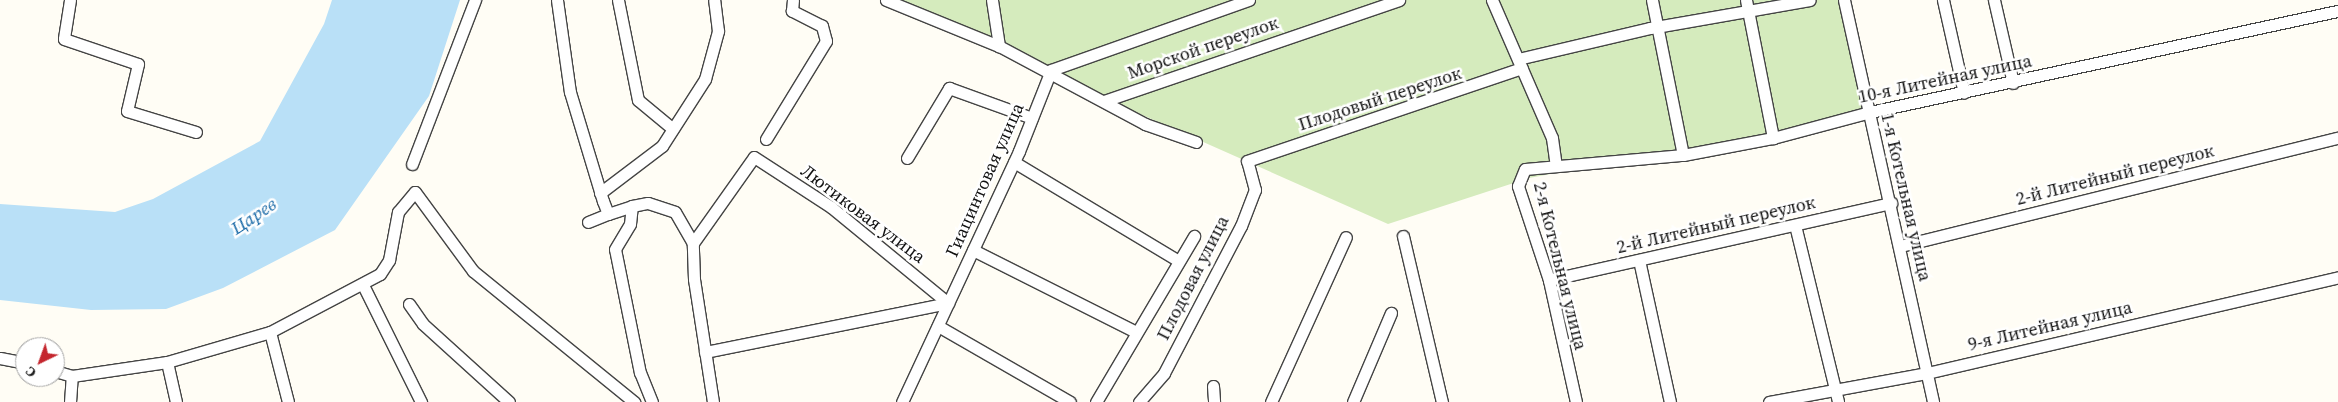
<!DOCTYPE html>
<meta charset="utf-8">
<style>
body{margin:0}
#map{position:relative;width:2338px;height:402px;overflow:hidden;background:#fffdf5;font-family:"Source Serif 4",serif}
div>[style]{position:absolute}
.green>*{inset:0;background:#d5ebbd}
.water>*{inset:0;background:#b9e0f7}
.roads{filter:drop-shadow(1px 0 #444) drop-shadow(-1px 0 #444) drop-shadow(0 1px #444) drop-shadow(0 -1px #444)}
.minor>*{height:11px;margin:-5.5px;padding:0 5.5px;transform-origin:5.5px;border-radius:5.5px;background:#fff}
span{translate:-50% -50%;white-space:nowrap;text-align:center;line-height:1.15;-webkit-text-stroke:5px #fff;paint-order:stroke}
.street-label{font-size:18px;color:#111}
.water-label{font-size:19px;color:#1768a6;font-style:italic}
.north{position:absolute;left:15px;top:337px;width:50px;height:50px;box-sizing:border-box;background:#fff;border:1px solid #a0a0a0;border-radius:50%;rotate:222deg;font-size:14px;font-weight:700;line-height:20px;text-align:center;color:#111}
.north::after{content:'';display:block;margin:auto;width:18px;height:22px;background:#c4262e;clip-path:polygon(50% 0,100% 100%,50% 72%,0 100%)}
</style>
<div id="map">
<div class="green">
<i style="clip-path:polygon(883px 0,1838px 0,1866px 116px,1529px 178px,1388px 224px)"></i>
</div>
<div class="water">
<i style="clip-path:polygon(332px 0,460px 0,429px 96px,335px 230px,223px 288px,166px 309px,91px 310px,0 300px,0 204px,115px 212px,153px 199px,260px 141px,324px 24px)"></i>
</div>
<div class="roads">
<div class="minor">
<i style="left:70px;top:0;width:39px;rotate:99deg"></i>
<i style="left:64px;top:39px;width:78px;rotate:18.7deg"></i>
<i style="left:138px;top:64px;width:48px;rotate:103.2deg"></i>
<i style="left:127px;top:111px;width:72px;rotate:16.9deg"></i>
<i style="left:557px;top:0;width:93px;rotate:82deg"></i>
<i style="left:570px;top:92px;width:114px;rotate:73.2deg"></i>
<i style="left:603px;top:201px;width:14px;rotate:69deg"></i>
<i style="left:608px;top:214px;width:25px;rotate:-18deg"></i>
<i style="left:618px;top:0;width:102px;rotate:78.7deg"></i>
<i style="left:638px;top:100px;width:45px;rotate:39.6deg"></i>
<i style="left:886px;top:0;width:122px;rotate:22.2deg"></i>
<i style="left:999px;top:46px;width:166px;rotate:28.1deg"></i>
<i style="left:1145px;top:124px;width:54px;rotate:19.4deg"></i>
<i style="left:992px;top:0;width:47px;rotate:81.3deg"></i>
<i style="left:1492px;top:0;width:150px;rotate:66.5deg"></i>
<i style="left:1552px;top:138px;width:28px;rotate:82deg"></i>
<i style="left:1652px;top:0;width:158px;rotate:78.7deg"></i>
<i style="left:1746px;top:0;width:141px;rotate:78.9deg"></i>
<i style="left:1844px;top:0;width:412px;rotate:77.5deg"></i>
<i style="left:1943px;top:0;width:95px;rotate:77.3deg"></i>
<i style="left:1994px;top:0;width:85px;rotate:77.1deg"></i>
<i style="left:1518px;top:59px;width:136px;rotate:-13.2deg"></i>
<i style="left:1650px;top:28px;width:162px;rotate:-9.9deg"></i>
<i style="left:1051px;top:70px;width:210px;rotate:-19.5deg"></i>
<i style="left:1104px;top:101px;width:312px;rotate:-18.9deg"></i>
<i style="left:766px;top:139px;width:115px;rotate:-58.5deg"></i>
<i style="left:826px;top:41px;width:16px;rotate:-105deg"></i>
<i style="left:822px;top:26px;width:34px;rotate:-153deg"></i>
<i style="left:792px;top:11px;width:11px;rotate:-85deg"></i>
<i style="left:907px;top:158px;width:82px;rotate:-59deg"></i>
<i style="left:949px;top:88px;width:88px;rotate:19.9deg"></i>
<i style="left:1014px;top:162px;width:192px;rotate:31deg"></i>
<i style="left:412px;top:164px;width:176px;rotate:-69deg"></i>
<i style="left:600px;top:193px;width:78px;rotate:-37.2deg"></i>
<i style="left:662px;top:146px;width:80px;rotate:-57.3deg"></i>
<i style="left:705px;top:79px;width:50px;rotate:-74.8deg"></i>
<i style="left:718px;top:31px;width:31px;rotate:-97deg"></i>
<i style="left:588px;top:222px;width:22px;rotate:-22deg"></i>
<i style="left:1795px;top:225px;width:182px;rotate:76.3deg"></i>
<i style="left:1403px;top:236px;width:171px;rotate:76.8deg"></i>
<i style="left:1900px;top:246px;width:451px;rotate:-13.9deg"></i>
<i style="left:973px;top:250px;width:182px;rotate:26.7deg"></i>
<i style="left:1639px;top:260px;width:145px;rotate:77.7deg"></i>
<i style="left:1549px;top:280px;width:351px;rotate:-12.7deg"></i>
<i style="left:363px;top:285px;width:131px;rotate:63.6deg"></i>
<i style="left:409px;top:304px;width:24px;rotate:55deg"></i>
<i style="left:423px;top:324px;width:116px;rotate:42.2deg"></i>
<i style="left:938px;top:326px;width:152px;rotate:29.9deg"></i>
<i style="left:270px;top:332px;width:72px;rotate:75.6deg"></i>
<i style="left:705px;top:352px;width:248px;rotate:-11.4deg"></i>
<i style="left:0;top:358px;width:25px;rotate:11deg"></i>
<i style="left:167px;top:362px;width:41px;rotate:77.3deg"></i>
<i style="left:55px;top:371px;width:18px;rotate:16deg"></i>
<i style="left:72px;top:376px;width:96px;rotate:-8.4deg"></i>
<i style="left:167px;top:362px;width:107px;rotate:-16.2deg"></i>
<i style="left:270px;top:332px;width:124px;rotate:-27.8deg"></i>
<i style="left:380px;top:274px;width:17px;rotate:-57deg"></i>
<i style="left:389px;top:260px;width:49px;rotate:-79.4deg"></i>
<i style="left:398px;top:212px;width:26px;rotate:-50deg"></i>
<i style="left:415px;top:192px;width:98px;rotate:53.7deg"></i>
<i style="left:473px;top:271px;width:208px;rotate:39.1deg"></i>
<i style="left:1213px;top:386px;width:16px;rotate:86deg"></i>
<i style="left:70px;top:402px;width:26px;rotate:-86deg"></i>
<i style="left:652px;top:402px;width:31px;rotate:-112deg"></i>
<i style="left:640px;top:373px;width:126px;rotate:-101.4deg"></i>
<i style="left:615px;top:249px;width:29px;rotate:-59deg"></i>
<i style="left:630px;top:224px;width:18px;rotate:-84deg"></i>
<i style="left:632px;top:206px;width:16px;rotate:-11deg"></i>
<i style="left:648px;top:203px;width:28px;rotate:18deg"></i>
<i style="left:675px;top:212px;width:36px;rotate:60deg"></i>
<i style="left:713px;top:402px;width:124px;rotate:-98.8deg"></i>
<i style="left:694px;top:279px;width:36px;rotate:-92deg"></i>
<i style="left:693px;top:243px;width:105px;rotate:-54.7deg"></i>
<i style="left:754px;top:157px;width:92px;rotate:33deg"></i>
<i style="left:831px;top:207px;width:151px;rotate:39.4deg"></i>
<i style="left:902px;top:402px;width:277px;rotate:-65deg"></i>
<i style="left:1019px;top:151px;width:87px;rotate:-68.4deg"></i>
<i style="left:1096px;top:402px;width:193px;rotate:-59.4deg"></i>
<i style="left:1139px;top:402px;width:38px;rotate:-49deg"></i>
<i style="left:1164px;top:373px;width:166px;rotate:-62.4deg"></i>
<i style="left:1241px;top:226px;width:39px;rotate:-69deg"></i>
<i style="left:1255px;top:190px;width:30px;rotate:-105deg"></i>
<i style="left:1247px;top:161px;width:290px;rotate:-18.7deg"></i>
<i style="left:1271px;top:402px;width:181px;rotate:-65.6deg"></i>
<i style="left:1353px;top:402px;width:97px;rotate:-66.9deg"></i>
<i style="left:1576px;top:402px;width:125px;rotate:-102.5deg"></i>
<i style="left:1549px;top:280px;width:99px;rotate:-108.3deg"></i>
<i style="left:1518px;top:186px;width:18px;rotate:-68deg"></i>
<i style="left:1525px;top:169px;width:159px;rotate:-5.1deg"></i>
<i style="left:1683px;top:155px;width:92px;rotate:-10.7deg"></i>
<i style="left:1773px;top:138px;width:100px;rotate:-15deg"></i>
<i style="left:1870px;top:112px;width:479px;rotate:-12.2deg"></i>
<i style="left:1769px;top:402px;width:161px;rotate:-10.4deg"></i>
<i style="left:1927px;top:373px;width:422px;rotate:-13.1deg"></i>
</div>
</div>
<div class="street-label">
<span style="left:1203px;top:48px;rotate:-19deg">Морской переулок</span>
<span style="left:1945px;top:79px;rotate:-12deg">10-я Литейная улица</span>
<span style="left:1380px;top:99px;rotate:-18deg">Плодовый переулок</span>
<span style="left:2115px;top:175px;rotate:-14deg">2-й Литейный переулок</span>
<span style="left:985px;top:180px;rotate:-66deg">Гиацинтовая улица</span>
<span style="left:1906px;top:197px;rotate:77deg">1-я Котельная улица</span>
<span style="left:863px;top:214px;rotate:37deg">Лютиковая улица</span>
<span style="left:1716px;top:225px;rotate:-13deg">2-й Литейный переулок</span>
<span style="left:1560px;top:266px;rotate:76deg">2-я Котельная улица</span>
<span style="left:1193px;top:278px;rotate:-63deg">Плодовая улица</span>
<span style="left:2050px;top:326px;rotate:-13deg">9-я Литейная улица</span>
</div>
<div class="water-label">
<span style="left:254px;top:216px;rotate:-34deg">Царев</span>
</div>
<div class="north">С</div>
</div>
